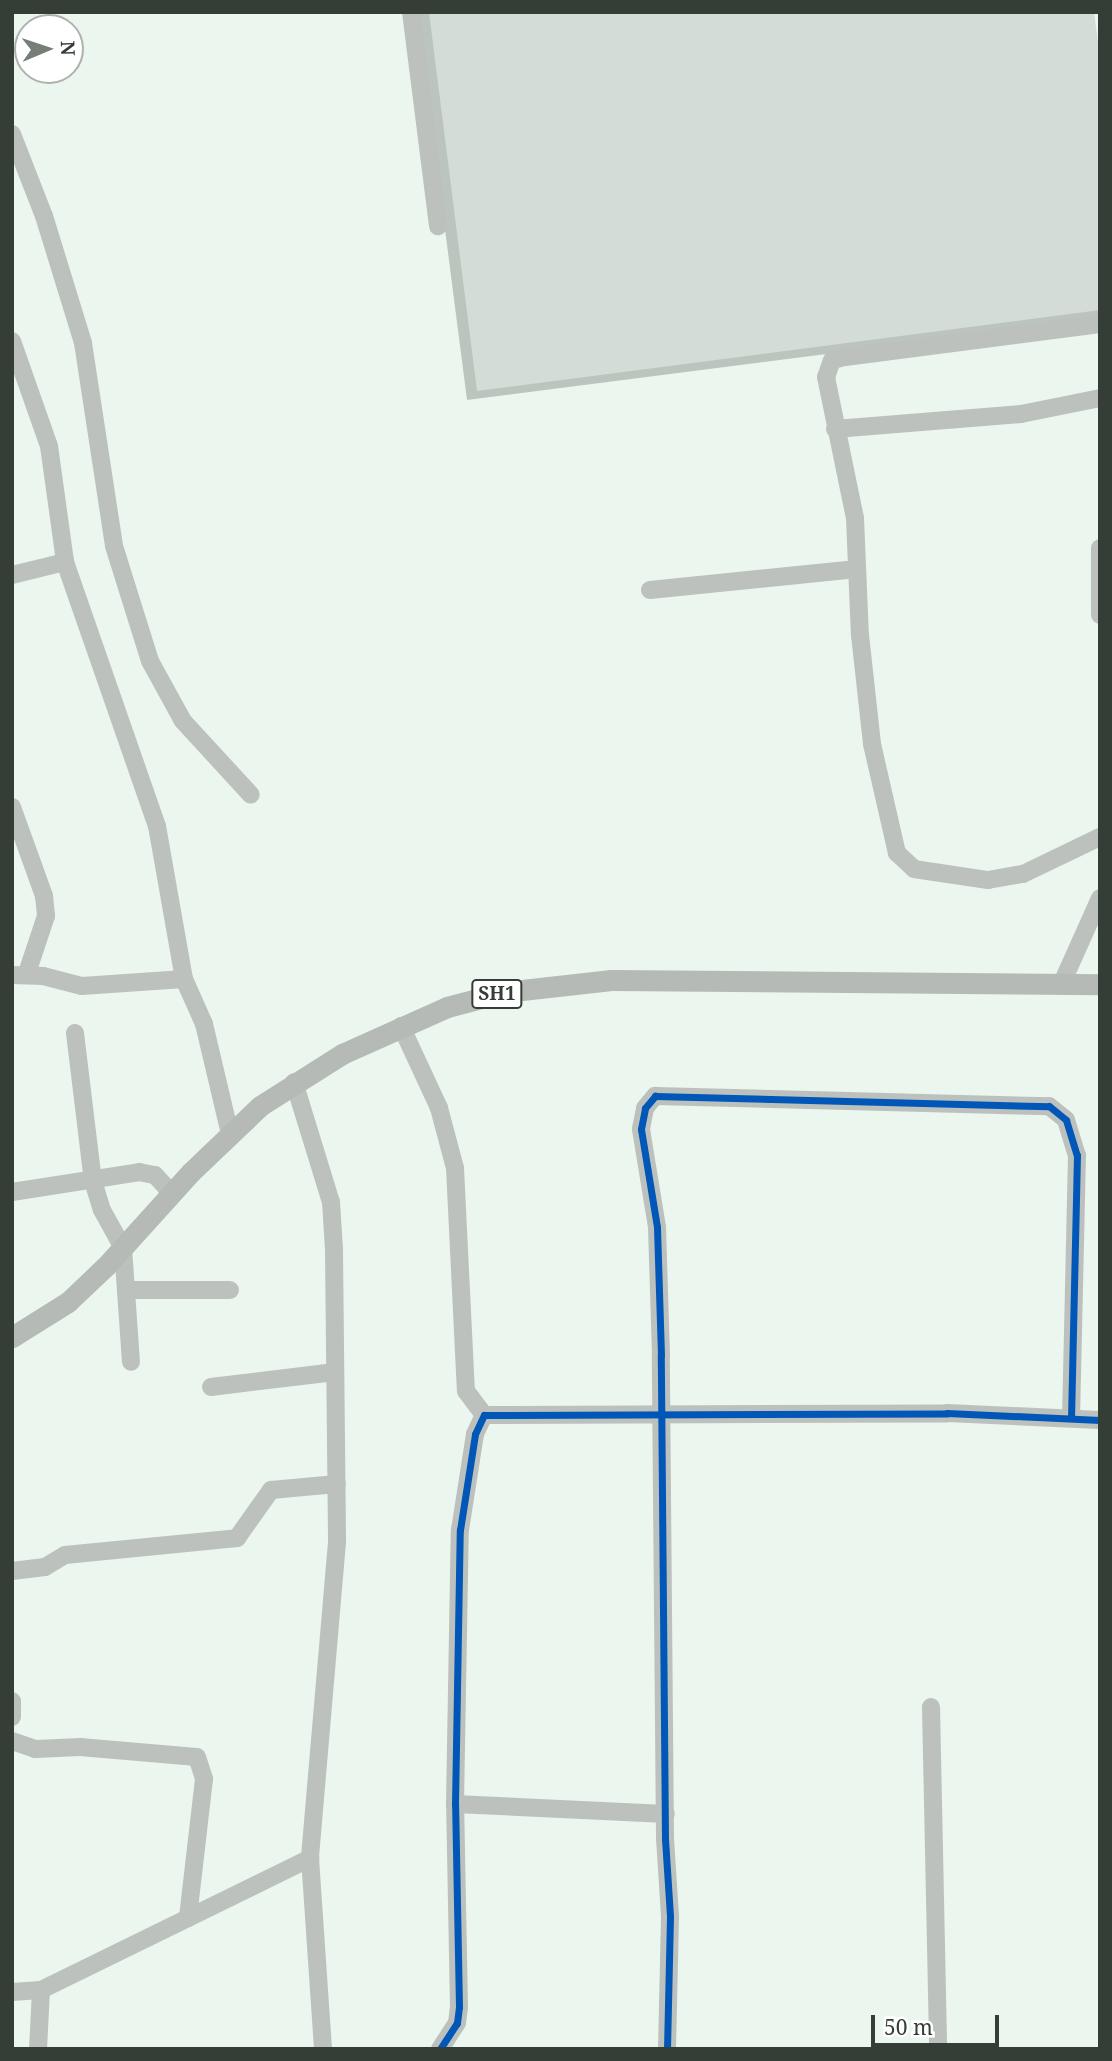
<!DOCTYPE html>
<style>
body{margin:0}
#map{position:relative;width:1112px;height:2061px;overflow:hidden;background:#ebf6ee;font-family:"Noto Serif",serif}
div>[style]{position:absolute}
.shadow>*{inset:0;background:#0003}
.building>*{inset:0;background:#d3dcd6}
.minor>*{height:18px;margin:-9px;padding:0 9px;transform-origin:9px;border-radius:9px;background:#bdc1be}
.major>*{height:21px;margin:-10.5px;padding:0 10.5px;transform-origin:10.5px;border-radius:10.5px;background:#b5bab7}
.cycleway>*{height:7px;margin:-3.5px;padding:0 3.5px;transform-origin:3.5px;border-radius:3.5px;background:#0057b8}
span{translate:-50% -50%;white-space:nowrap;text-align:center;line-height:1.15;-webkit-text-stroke:6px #fff;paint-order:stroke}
.shield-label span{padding:2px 5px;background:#fff;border:2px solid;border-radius:5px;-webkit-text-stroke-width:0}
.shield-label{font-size:19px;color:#353d37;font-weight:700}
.frame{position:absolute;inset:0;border:14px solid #353d37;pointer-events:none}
.north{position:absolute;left:14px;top:14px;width:70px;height:70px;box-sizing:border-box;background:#fff;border:2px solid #aeb1af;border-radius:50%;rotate:88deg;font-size:19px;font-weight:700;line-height:28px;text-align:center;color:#353d37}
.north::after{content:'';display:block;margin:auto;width:24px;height:32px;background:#757e77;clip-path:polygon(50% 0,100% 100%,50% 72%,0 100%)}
.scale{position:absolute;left:871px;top:2015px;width:128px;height:32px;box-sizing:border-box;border:4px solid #353d37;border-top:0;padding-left:9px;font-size:21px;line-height:24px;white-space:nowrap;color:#353d37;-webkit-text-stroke:5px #fff;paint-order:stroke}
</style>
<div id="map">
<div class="shadow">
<i style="clip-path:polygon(417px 12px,1092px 12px,1100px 72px,1100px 319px,467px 400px)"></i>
</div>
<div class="building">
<i style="clip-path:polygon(429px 12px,1094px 12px,1100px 58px,1100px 310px,477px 391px)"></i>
</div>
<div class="minor">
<i style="left:411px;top:12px;width:216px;rotate:82.8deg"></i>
<i style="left:12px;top:134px;width:88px;rotate:68.7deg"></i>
<i style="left:44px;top:216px;width:133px;rotate:72.9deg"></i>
<i style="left:83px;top:343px;width:205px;rotate:81.3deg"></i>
<i style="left:114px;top:546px;width:121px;rotate:72.6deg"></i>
<i style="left:150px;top:661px;width:68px;rotate:61.2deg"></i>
<i style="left:183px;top:721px;width:100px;rotate:47.4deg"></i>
<i style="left:1100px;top:324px;width:257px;rotate:172.6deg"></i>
<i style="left:845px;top:357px;width:13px;rotate:167deg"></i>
<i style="left:832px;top:360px;width:18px;rotate:109deg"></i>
<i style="left:826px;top:377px;width:144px;rotate:78.4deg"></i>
<i style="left:855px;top:518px;width:117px;rotate:87.6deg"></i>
<i style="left:860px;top:635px;width:110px;rotate:83.7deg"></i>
<i style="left:872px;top:744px;width:112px;rotate:77.1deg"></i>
<i style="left:897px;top:853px;width:23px;rotate:43deg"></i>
<i style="left:914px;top:869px;width:75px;rotate:8.5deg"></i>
<i style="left:988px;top:880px;width:36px;rotate:-10deg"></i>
<i style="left:1023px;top:874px;width:85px;rotate:-25.7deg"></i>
<i style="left:12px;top:341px;width:111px;rotate:70.6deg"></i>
<i style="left:49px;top:446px;width:117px;rotate:82.1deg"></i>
<i style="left:65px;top:562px;width:280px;rotate:70.8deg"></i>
<i style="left:157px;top:826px;width:155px;rotate:80deg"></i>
<i style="left:184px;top:979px;width:49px;rotate:66deg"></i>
<i style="left:204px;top:1024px;width:113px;rotate:76.7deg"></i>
<i style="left:835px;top:429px;width:187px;rotate:-4.6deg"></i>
<i style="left:1021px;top:414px;width:81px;rotate:-11.4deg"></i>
<i style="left:1100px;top:548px;width:67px;rotate:90deg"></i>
<i style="left:12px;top:575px;width:55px;rotate:-13.8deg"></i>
<i style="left:650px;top:590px;width:208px;rotate:-5.8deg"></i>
<i style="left:12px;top:807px;width:95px;rotate:70.2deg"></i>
<i style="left:44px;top:896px;width:20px;rotate:84deg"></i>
<i style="left:46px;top:916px;width:60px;rotate:108.4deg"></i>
<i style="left:12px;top:975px;width:31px;rotate:2deg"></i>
<i style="left:43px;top:976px;width:40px;rotate:14.4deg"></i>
<i style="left:82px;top:986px;width:102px;rotate:-3.9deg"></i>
<i style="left:1062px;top:983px;width:93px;rotate:-65.9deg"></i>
<i style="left:401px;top:1026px;width:90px;rotate:65.1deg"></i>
<i style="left:439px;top:1108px;width:62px;rotate:75.1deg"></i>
<i style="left:455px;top:1168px;width:223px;rotate:87.2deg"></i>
<i style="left:466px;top:1391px;width:30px;rotate:53deg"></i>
<i style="left:75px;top:1033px;width:149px;rotate:83.1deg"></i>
<i style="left:93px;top:1181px;width:30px;rotate:73deg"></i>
<i style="left:102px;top:1210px;width:43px;rotate:61.1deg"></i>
<i style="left:123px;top:1248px;width:114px;rotate:86deg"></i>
<i style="left:294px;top:1082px;width:126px;rotate:72.9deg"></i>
<i style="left:331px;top:1202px;width:48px;rotate:86.4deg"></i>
<i style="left:334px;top:1250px;width:292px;rotate:89.4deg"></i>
<i style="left:337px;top:1542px;width:317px;rotate:94.9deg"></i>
<i style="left:310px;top:1858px;width:191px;rotate:86.1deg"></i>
<i style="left:12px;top:1192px;width:129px;rotate:-8.9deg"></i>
<i style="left:139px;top:1172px;width:16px;rotate:11deg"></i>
<i style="left:155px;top:1175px;width:25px;rotate:48deg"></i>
<i style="left:126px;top:1290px;width:104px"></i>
<i style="left:211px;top:1387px;width:125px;rotate:-6.9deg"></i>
<i style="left:12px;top:1571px;width:33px;rotate:-7deg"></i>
<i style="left:45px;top:1567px;width:23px;rotate:-31deg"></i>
<i style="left:65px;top:1555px;width:173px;rotate:-5.6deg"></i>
<i style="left:237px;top:1538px;width:59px;rotate:-54.7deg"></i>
<i style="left:271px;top:1490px;width:66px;rotate:-5.2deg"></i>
<i style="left:12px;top:1701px;width:16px;rotate:90deg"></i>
<i style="left:931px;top:1707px;width:342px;rotate:88.8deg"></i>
<i style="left:12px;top:1741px;width:24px;rotate:19deg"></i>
<i style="left:35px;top:1749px;width:45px;rotate:-2.5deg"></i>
<i style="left:80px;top:1747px;width:117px;rotate:4.9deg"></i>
<i style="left:197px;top:1757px;width:23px;rotate:72deg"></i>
<i style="left:204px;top:1779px;width:140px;rotate:96.6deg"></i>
<i style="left:455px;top:1804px;width:211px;rotate:2.7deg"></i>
<i style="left:12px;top:1992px;width:29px;rotate:-4deg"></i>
<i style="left:41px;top:1990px;width:300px;rotate:-26.1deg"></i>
<i style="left:38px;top:2049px;width:59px;rotate:-87.1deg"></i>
<i style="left:440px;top:2049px;width:31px;rotate:-57deg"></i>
<i style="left:457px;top:2023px;width:16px;rotate:-83deg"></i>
<i style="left:459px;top:2007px;width:203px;rotate:-91.1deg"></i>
<i style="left:455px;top:1804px;width:274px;rotate:-89deg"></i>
<i style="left:460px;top:1530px;width:97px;rotate:-81.1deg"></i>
<i style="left:475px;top:1434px;width:21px;rotate:-65deg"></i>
<i style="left:484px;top:1415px;width:463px;rotate:-0.2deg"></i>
<i style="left:947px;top:1413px;width:153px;rotate:2.6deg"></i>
<i style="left:667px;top:2049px;width:133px;rotate:-88.7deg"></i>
<i style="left:670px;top:1916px;width:77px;rotate:-93.7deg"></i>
<i style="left:665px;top:1839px;width:484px;rotate:-90.5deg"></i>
<i style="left:661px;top:1355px;width:128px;rotate:-91.8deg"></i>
<i style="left:657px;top:1227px;width:99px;rotate:-99.3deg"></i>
<i style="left:641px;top:1129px;width:21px;rotate:-79deg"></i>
<i style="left:645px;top:1108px;width:16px;rotate:-50deg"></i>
<i style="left:655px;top:1096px;width:394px;rotate:1.5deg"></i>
<i style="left:1049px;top:1106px;width:22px;rotate:39deg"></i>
<i style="left:1066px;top:1120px;width:37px;rotate:73deg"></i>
<i style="left:1077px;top:1155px;width:263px;rotate:91.3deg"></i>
</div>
<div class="major">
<i style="left:12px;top:1337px;width:66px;rotate:-32deg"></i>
<i style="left:68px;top:1302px;width:52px;rotate:-43.5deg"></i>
<i style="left:106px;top:1266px;width:127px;rotate:-47.9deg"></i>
<i style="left:191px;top:1172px;width:95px;rotate:-43.7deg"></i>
<i style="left:260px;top:1106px;width:97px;rotate:-32.4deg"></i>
<i style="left:342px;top:1054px;width:115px;rotate:-24.1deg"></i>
<i style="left:447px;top:1007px;width:59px;rotate:-14.7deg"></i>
<i style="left:504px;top:992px;width:108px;rotate:-6.4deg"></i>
<i style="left:611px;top:980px;width:489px;rotate:0.5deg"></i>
</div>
<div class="cycleway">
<i style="left:440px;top:2049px;width:31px;rotate:-57deg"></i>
<i style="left:457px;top:2023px;width:16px;rotate:-83deg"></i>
<i style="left:459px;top:2007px;width:203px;rotate:-91.1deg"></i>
<i style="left:455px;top:1804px;width:274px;rotate:-89deg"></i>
<i style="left:460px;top:1530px;width:97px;rotate:-81.1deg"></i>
<i style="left:475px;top:1434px;width:21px;rotate:-65deg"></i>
<i style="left:484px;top:1415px;width:463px;rotate:-0.2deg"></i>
<i style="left:947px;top:1413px;width:153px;rotate:2.6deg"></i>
<i style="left:667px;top:2049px;width:133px;rotate:-88.7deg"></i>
<i style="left:670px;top:1916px;width:77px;rotate:-93.7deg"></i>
<i style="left:665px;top:1839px;width:484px;rotate:-90.5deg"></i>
<i style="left:661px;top:1355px;width:128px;rotate:-91.8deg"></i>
<i style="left:657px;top:1227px;width:99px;rotate:-99.3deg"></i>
<i style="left:641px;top:1129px;width:21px;rotate:-79deg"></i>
<i style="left:645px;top:1108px;width:16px;rotate:-50deg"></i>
<i style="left:655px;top:1096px;width:394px;rotate:1.5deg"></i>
<i style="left:1049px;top:1106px;width:22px;rotate:39deg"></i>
<i style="left:1066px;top:1120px;width:37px;rotate:73deg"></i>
<i style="left:1077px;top:1155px;width:263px;rotate:91.3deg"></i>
</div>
<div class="shield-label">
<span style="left:497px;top:994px">SH1</span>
</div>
<div class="frame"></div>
<div class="north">N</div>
<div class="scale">50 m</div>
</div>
